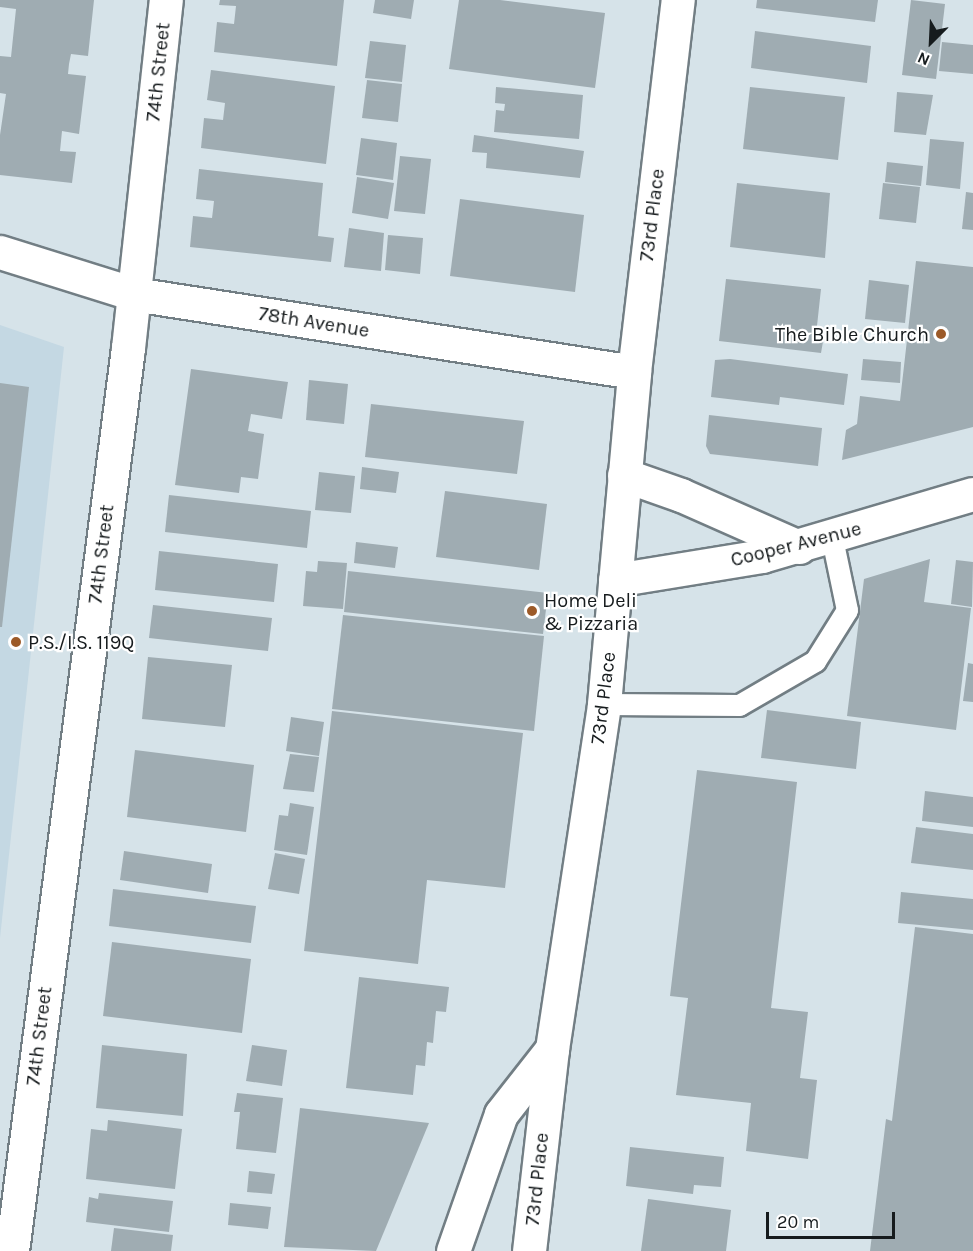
<!DOCTYPE html>
<style>
body{margin:0}
#map{position:relative;width:973px;height:1251px;overflow:hidden;background:#d6e3e9;font-family:Karla,sans-serif}
div>[style]{position:absolute}
.built>*{inset:0;background:#c4d8e3}
.building>*{inset:0;background:#9facb2}
.roads{filter:drop-shadow(2px 0 #727e84) drop-shadow(-2px 0 #727e84) drop-shadow(0 2px #727e84) drop-shadow(0 -2px #727e84)}
.lane>*{height:21px;margin:-10.5px;padding:0 10.5px;transform-origin:10.5px;border-radius:10.5px;background:#fff}
.street>*{height:33px;margin:-16.5px;padding:0 16.5px;transform-origin:16.5px;border-radius:16.5px;background:#fff}
.secondary>*{height:33px;margin:-16.5px;padding:0 16.5px;transform-origin:16.5px;border-radius:16.5px;background:#fff}
.dots>*{width:16px;height:16px;translate:-50% -50%;box-sizing:border-box;border:3px solid #fff;border-radius:50%}
span{translate:-50% -50%;white-space:nowrap;text-align:center;line-height:1.15;-webkit-text-stroke:4.5px #fff;paint-order:stroke}
.street-label{font-size:20px;color:#161b1d}
.poi-label{font-size:20px;color:#161b1d}
.right{translate:-100% -50%;text-align:right}
.left{translate:0 -50%;text-align:left}
.north{position:absolute;left:901px;top:12px;width:60px;height:60px;-webkit-text-stroke:4px #fff;paint-order:stroke;rotate:204deg;font-size:16px;font-weight:700;line-height:24px;text-align:center;color:#161b1d}
.north::after{content:'';display:block;margin:auto;width:21px;height:27px;background:#161b1d;clip-path:polygon(50% 0,100% 100%,50% 72%,0 100%)}
.scale{position:absolute;left:766px;top:1212px;width:129px;height:27px;box-sizing:border-box;border:3px solid #161b1d;border-top:0;padding-left:8px;font-size:18px;line-height:21px;white-space:nowrap;color:#161b1d;-webkit-text-stroke:4px #fff;paint-order:stroke}
</style>
<div id="map">
<div class="built">
<i style="clip-path:polygon(0 325px,64px 347px,0 938px)"></i>
</div>
<div class="building">
<i style="clip-path:polygon(0 0,94px 0,88px 56px,71px 54px,69px 64px,68px 74px,86px 76px,79px 134px,62px 131px,60px 151px,76px 152px,72px 183px,0 175px,0 135px,6px 94px,0 93px,0 56px,11px 57px,16px 9px,0 7px)"></i>
<i style="clip-path:polygon(220px 0,344px 0,337px 66px,214px 52px,217px 22px,234px 24px,236px 6px,219px 5px)"></i>
<i style="clip-path:polygon(375px 0,414px 0,411px 19px,373px 13px)"></i>
<i style="clip-path:polygon(459px 0,500px 0,605px 13px,595px 88px,449px 69px)"></i>
<i style="clip-path:polygon(757px 0,878px 0,875px 22px,756px 8px)"></i>
<i style="clip-path:polygon(911px 0,945px 4px,936px 79px,902px 75px)"></i>
<i style="clip-path:polygon(755px 31px,871px 46px,867px 83px,751px 68px)"></i>
<i style="clip-path:polygon(370px 41px,406px 45px,402px 82px,365px 78px)"></i>
<i style="clip-path:polygon(942px 42px,973px 45px,973px 74px,939px 71px)"></i>
<i style="clip-path:polygon(211px 70px,335px 86px,326px 164px,201px 148px,204px 118px,223px 120px,225px 103px,207px 100px)"></i>
<i style="clip-path:polygon(367px 80px,402px 84px,398px 122px,362px 118px)"></i>
<i style="clip-path:polygon(496px 87px,583px 95px,579px 139px,494px 132px,496px 110px,504px 111px,505px 104px,495px 103px)"></i>
<i style="clip-path:polygon(750px 87px,845px 97px,838px 160px,743px 149px)"></i>
<i style="clip-path:polygon(897px 92px,933px 95px,926px 135px,894px 132px)"></i>
<i style="clip-path:polygon(474px 135px,584px 151px,580px 178px,486px 168px,487px 153px,472px 152px)"></i>
<i style="clip-path:polygon(361px 138px,397px 143px,393px 180px,356px 175px)"></i>
<i style="clip-path:polygon(930px 139px,964px 142px,960px 189px,926px 185px)"></i>
<i style="clip-path:polygon(400px 156px,431px 159px,425px 214px,394px 211px)"></i>
<i style="clip-path:polygon(887px 162px,923px 166px,921px 186px,885px 182px)"></i>
<i style="clip-path:polygon(199px 169px,323px 183px,318px 236px,334px 238px,331px 262px,190px 247px,193px 216px,212px 218px,213px 210px,214px 201px,196px 199px)"></i>
<i style="clip-path:polygon(357px 177px,394px 183px,388px 219px,352px 213px)"></i>
<i style="clip-path:polygon(737px 183px,830px 193px,825px 258px,730px 247px)"></i>
<i style="clip-path:polygon(883px 183px,920px 187px,916px 223px,879px 219px)"></i>
<i style="clip-path:polygon(966px 192px,973px 193px,973px 230px,962px 229px)"></i>
<i style="clip-path:polygon(460px 199px,584px 215px,575px 292px,450px 276px)"></i>
<i style="clip-path:polygon(349px 228px,384px 233px,381px 271px,344px 267px)"></i>
<i style="clip-path:polygon(388px 235px,423px 238px,420px 274px,385px 270px)"></i>
<i style="clip-path:polygon(916px 261px,973px 267px,973px 427px,842px 460px,846px 430px,857px 424px,860px 396px,900px 401px)"></i>
<i style="clip-path:polygon(726px 279px,821px 289px,816px 335px,824px 336px,821px 353px,719px 341px)"></i>
<i style="clip-path:polygon(869px 280px,909px 285px,905px 323px,865px 319px)"></i>
<i style="clip-path:polygon(730px 359px,848px 374px,844px 405px,780px 397px,779px 405px,711px 397px,715px 360px)"></i>
<i style="clip-path:polygon(863px 359px,901px 362px,900px 383px,861px 380px)"></i>
<i style="clip-path:polygon(191px 369px,288px 382px,282px 419px,251px 414px,248px 431px,264px 434px,258px 479px,241px 477px,239px 493px,175px 485px)"></i>
<i style="clip-path:polygon(309px 380px,348px 384px,344px 424px,306px 420px)"></i>
<i style="clip-path:polygon(0 383px,29px 387px,2px 627px,0 627px)"></i>
<i style="clip-path:polygon(371px 404px,524px 421px,517px 474px,365px 457px)"></i>
<i style="clip-path:polygon(709px 415px,822px 428px,818px 466px,710px 454px,706px 446px)"></i>
<i style="clip-path:polygon(362px 467px,399px 472px,396px 493px,360px 489px)"></i>
<i style="clip-path:polygon(319px 472px,355px 476px,351px 513px,315px 510px)"></i>
<i style="clip-path:polygon(445px 491px,547px 504px,539px 570px,436px 557px)"></i>
<i style="clip-path:polygon(169px 495px,311px 511px,307px 548px,165px 532px)"></i>
<i style="clip-path:polygon(356px 542px,398px 547px,395px 568px,354px 563px)"></i>
<i style="clip-path:polygon(159px 551px,278px 564px,274px 602px,155px 590px)"></i>
<i style="clip-path:polygon(930px 559px,924px 602px,971px 608px,956px 730px,847px 716px,864px 579px)"></i>
<i style="clip-path:polygon(956px 560px,973px 562px,972px 607px,951px 604px)"></i>
<i style="clip-path:polygon(318px 561px,347px 563px,343px 609px,303px 606px,306px 571px,317px 572px)"></i>
<i style="clip-path:polygon(348px 571px,548px 593px,543px 634px,344px 612px)"></i>
<i style="clip-path:polygon(153px 605px,272px 618px,268px 651px,149px 638px)"></i>
<i style="clip-path:polygon(343px 615px,544px 636px,534px 731px,332px 709px)"></i>
<i style="clip-path:polygon(148px 657px,232px 665px,225px 727px,142px 719px)"></i>
<i style="clip-path:polygon(968px 663px,973px 664px,973px 702px,963px 701px)"></i>
<i style="clip-path:polygon(767px 710px,861px 722px,856px 769px,761px 758px)"></i>
<i style="clip-path:polygon(332px 711px,523px 733px,505px 888px,427px 880px,418px 964px,304px 951px)"></i>
<i style="clip-path:polygon(291px 717px,324px 722px,319px 756px,286px 751px)"></i>
<i style="clip-path:polygon(135px 750px,254px 765px,246px 832px,127px 817px)"></i>
<i style="clip-path:polygon(290px 754px,319px 757px,314px 792px,283px 789px)"></i>
<i style="clip-path:polygon(697px 770px,797px 782px,771px 1008px,808px 1012px,800px 1078px,817px 1080px,808px 1159px,746px 1151px,751px 1103px,676px 1095px,688px 998px,670px 996px)"></i>
<i style="clip-path:polygon(925px 791px,973px 797px,973px 827px,922px 821px)"></i>
<i style="clip-path:polygon(290px 803px,314px 807px,307px 855px,274px 850px,279px 815px,288px 816px)"></i>
<i style="clip-path:polygon(916px 827px,973px 834px,973px 870px,911px 863px)"></i>
<i style="clip-path:polygon(124px 851px,212px 864px,208px 893px,120px 880px)"></i>
<i style="clip-path:polygon(275px 853px,305px 859px,299px 894px,268px 889px)"></i>
<i style="clip-path:polygon(113px 889px,256px 906px,251px 943px,109px 926px)"></i>
<i style="clip-path:polygon(901px 892px,973px 899px,973px 930px,898px 923px)"></i>
<i style="clip-path:polygon(915px 927px,973px 934px,973px 1251px,870px 1251px,886px 1119px,892px 1121px)"></i>
<i style="clip-path:polygon(112px 942px,251px 959px,242px 1033px,103px 1016px)"></i>
<i style="clip-path:polygon(359px 977px,449px 987px,446px 1012px,436px 1011px,433px 1043px,427px 1042px,425px 1066px,416px 1065px,413px 1095px,346px 1088px)"></i>
<i style="clip-path:polygon(102px 1045px,187px 1054px,183px 1116px,96px 1108px)"></i>
<i style="clip-path:polygon(252px 1045px,287px 1050px,282px 1086px,246px 1081px)"></i>
<i style="clip-path:polygon(237px 1093px,283px 1098px,276px 1153px,236px 1149px,240px 1112px,234px 1112px)"></i>
<i style="clip-path:polygon(300px 1108px,429px 1123px,376px 1251px,284px 1247px)"></i>
<i style="clip-path:polygon(108px 1120px,182px 1129px,175px 1189px,86px 1179px,91px 1129px,107px 1131px)"></i>
<i style="clip-path:polygon(630px 1147px,724px 1157px,721px 1187px,694px 1185px,693px 1194px,626px 1186px)"></i>
<i style="clip-path:polygon(249px 1171px,275px 1174px,272px 1194px,247px 1192px)"></i>
<i style="clip-path:polygon(99px 1193px,173px 1201px,169px 1232px,86px 1222px,89px 1197px,98px 1199px)"></i>
<i style="clip-path:polygon(648px 1199px,731px 1210px,726px 1251px,641px 1251px)"></i>
<i style="clip-path:polygon(230px 1203px,271px 1207px,268px 1229px,228px 1225px)"></i>
<i style="clip-path:polygon(114px 1228px,173px 1235px,171px 1251px,111px 1251px)"></i>
</div>
<div class="roads">
<div class="lane">
<i style="left:604px;top:704px;width:135px;rotate:0.4deg"></i>
<i style="left:739px;top:705px;width:88px;rotate:-30.1deg"></i>
<i style="left:815px;top:661px;width:60px;rotate:-57.9deg"></i>
<i style="left:847px;top:610px;width:74px;rotate:-101.8deg"></i>
</div>
<div class="street">
<i style="left:0;top:252px;width:140px;rotate:17.4deg"></i>
<i style="left:134px;top:294px;width:506px;rotate:8.87deg"></i>
<i style="left:12px;top:1251px;width:910px;rotate:-82.68deg"></i>
<i style="left:128px;top:348px;width:350px;rotate:-83.8deg"></i>
</div>
<div class="secondary">
<i style="left:624px;top:475px;width:60px;rotate:19.3deg"></i>
<i style="left:681px;top:495px;width:129px;rotate:23.8deg"></i>
<i style="left:615px;top:580px;width:149px;rotate:-9.3deg"></i>
<i style="left:762px;top:556px;width:220px;rotate:-16.4deg"></i>
<i style="left:453px;top:1251px;width:145px;rotate:-70.7deg"></i>
<i style="left:501px;top:1114px;width:83px;rotate:-51.9deg"></i>
<i style="left:529px;top:1251px;width:203px;rotate:-83.5deg"></i>
<i style="left:552px;top:1049px;width:349px;rotate:-81.4deg"></i>
<i style="left:604px;top:704px;width:333px;rotate:-84.8deg"></i>
<i style="left:634px;top:372px;width:375px;rotate:-83.3deg"></i>
</div>
</div>
<div class="dots">
<i style="left:941px;top:334px;background:#9c5a28"></i>
<i style="left:532px;top:611px;background:#9c5a28"></i>
<i style="left:16px;top:642px;background:#9c5a28"></i>
</div>
<div class="street-label">
<span style="left:158px;top:72px;rotate:-84deg">74th Street</span>
<span style="left:652px;top:215px;rotate:-83deg">73rd Place</span>
<span style="left:314px;top:322px;rotate:9deg">78th Avenue</span>
<span style="left:796px;top:544px;rotate:-14deg">Cooper Avenue</span>
<span style="left:101px;top:554px;rotate:-83deg">74th Street</span>
<span style="left:603px;top:698px;rotate:-83deg">73rd Place</span>
<span style="left:39px;top:1036px;rotate:-83deg">74th Street</span>
<span style="left:537px;top:1179px;rotate:-84deg">73rd Place</span>
</div>
<div class="poi-label">
<span class="right" style="left:929px;top:334px">The Bible Church</span>
<span class="left" style="left:544px;top:612px">Home Deli<br>&amp; Pizzaria</span>
<span class="left" style="left:28px;top:642px">P.S./I.S. 119Q</span>
</div>
<div class="north">N</div>
<div class="scale">20 m</div>
</div>
